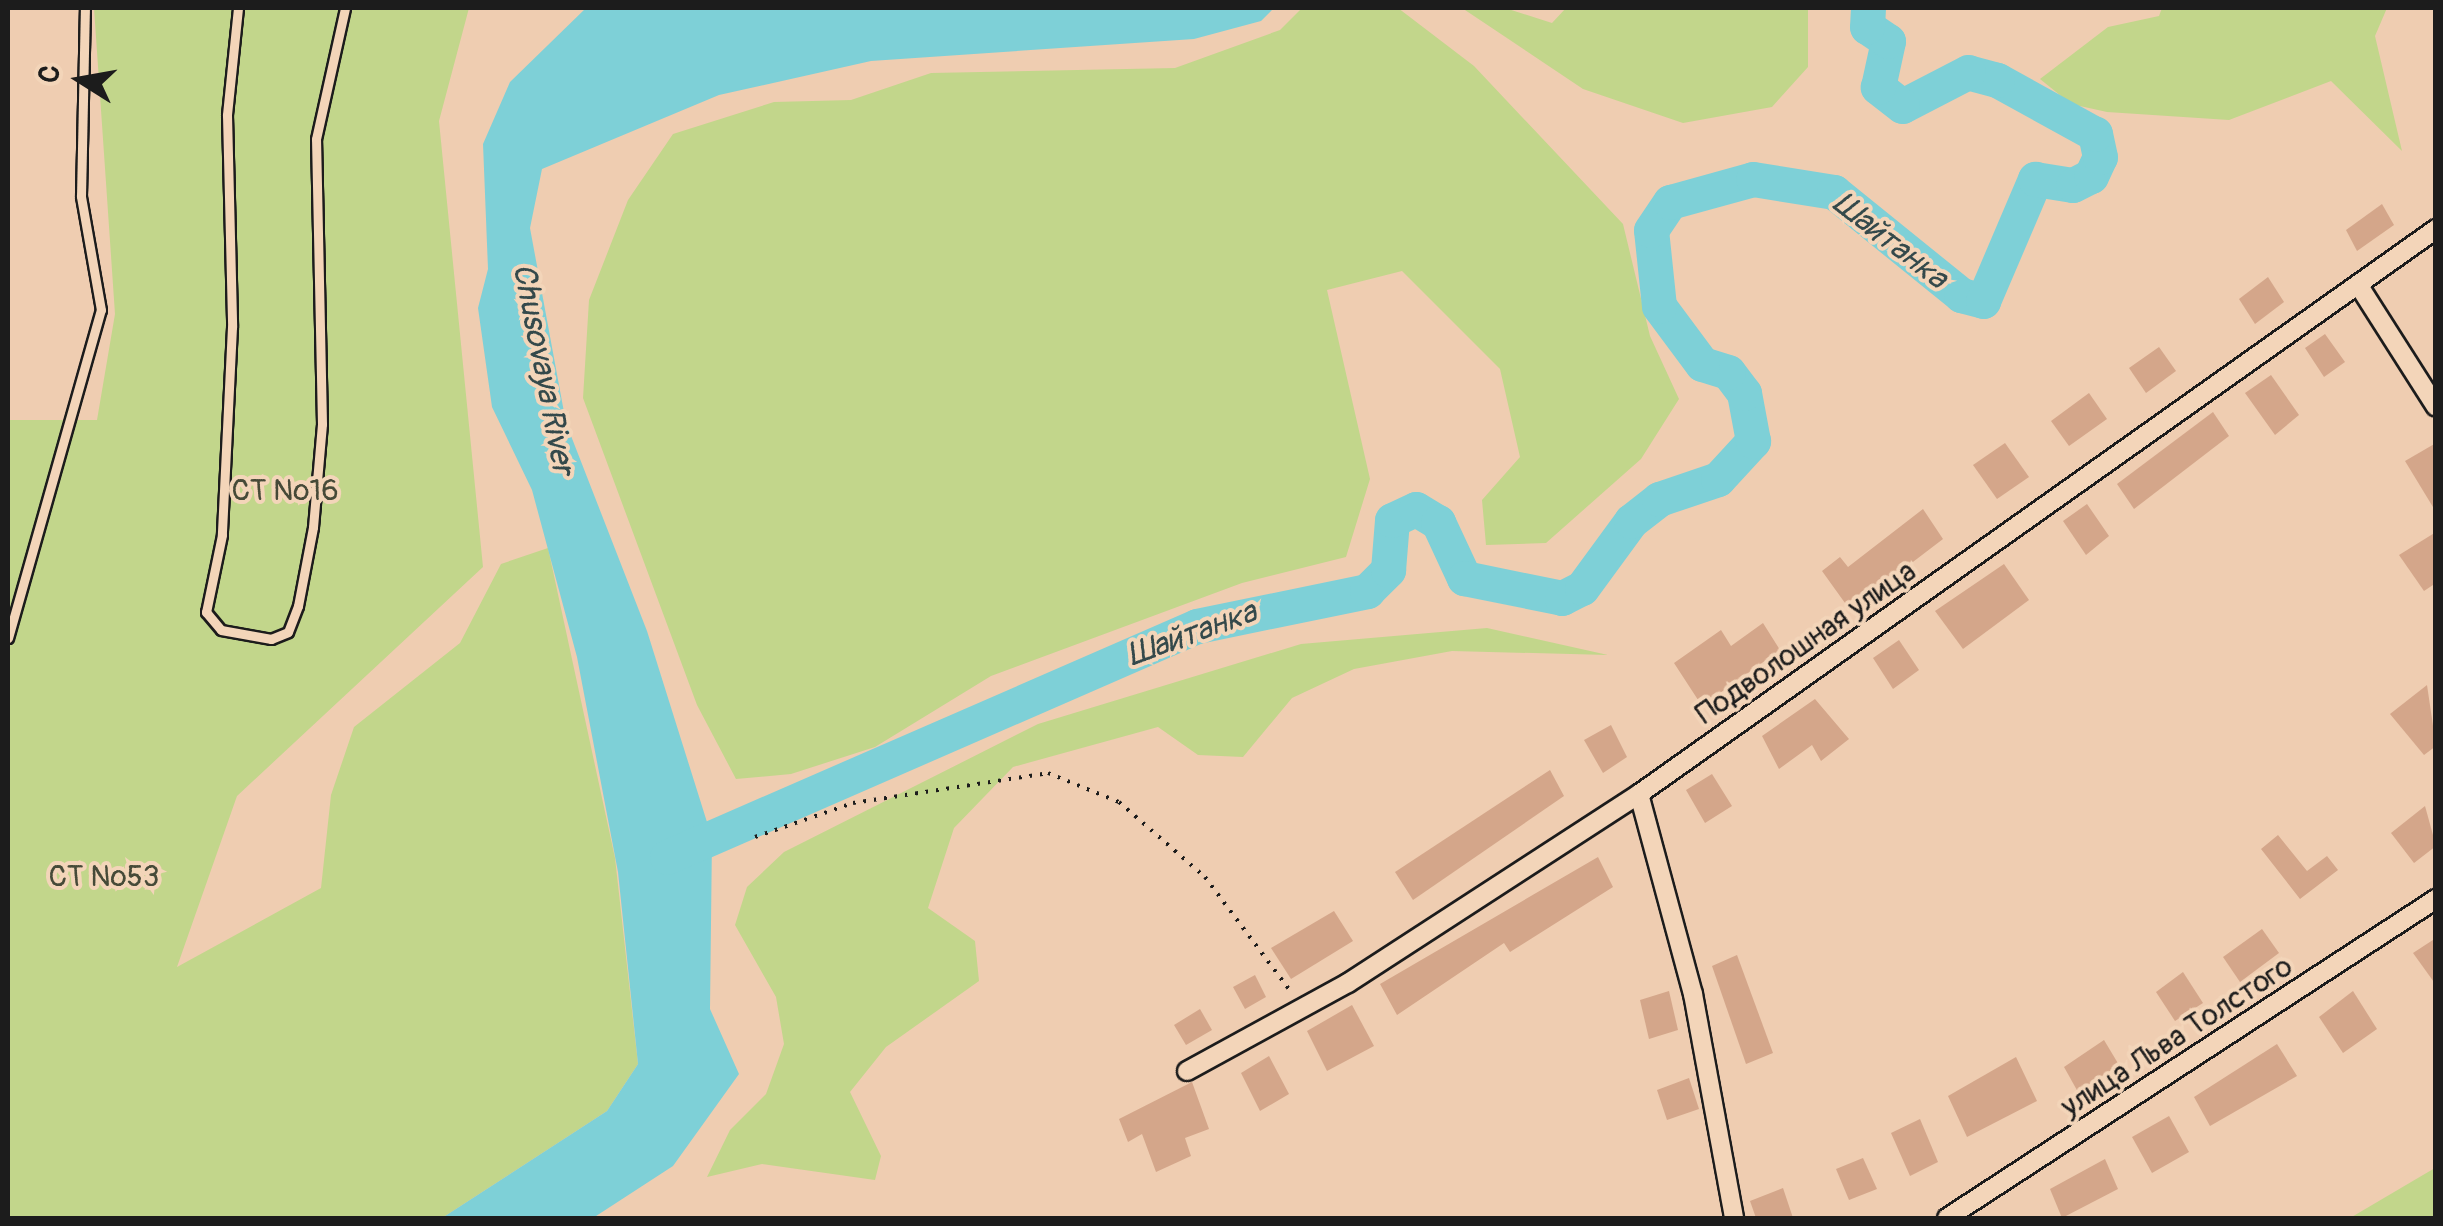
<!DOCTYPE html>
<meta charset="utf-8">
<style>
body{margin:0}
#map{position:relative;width:2443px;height:1226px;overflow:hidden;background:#efcdb1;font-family:Pangolin,sans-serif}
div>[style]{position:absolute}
.green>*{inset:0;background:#c2d68b}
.water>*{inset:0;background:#7ed0d7}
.river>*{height:35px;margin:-17.5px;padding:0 17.5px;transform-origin:17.5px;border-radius:17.5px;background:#7ed0d7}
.building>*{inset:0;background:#d4a68a}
.path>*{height:4px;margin-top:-2px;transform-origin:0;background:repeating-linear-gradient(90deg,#1c1c1c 0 2.5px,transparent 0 10.5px)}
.roads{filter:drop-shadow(2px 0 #1c1c1c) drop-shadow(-2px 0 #1c1c1c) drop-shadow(0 2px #1c1c1c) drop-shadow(0 -2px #1c1c1c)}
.lane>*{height:9px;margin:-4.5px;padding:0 4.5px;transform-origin:4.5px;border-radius:4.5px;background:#f3d5b9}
.street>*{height:18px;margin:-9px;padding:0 9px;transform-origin:9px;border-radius:9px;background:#f3d5b9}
span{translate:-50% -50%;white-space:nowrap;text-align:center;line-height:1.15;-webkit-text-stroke:8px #f3d5b9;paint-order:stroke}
.park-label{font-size:30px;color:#464a38}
.street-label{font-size:30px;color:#1c1c1c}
.water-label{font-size:32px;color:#34494b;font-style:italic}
.frame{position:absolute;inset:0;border:10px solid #1c1c1c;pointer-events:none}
.north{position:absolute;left:30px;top:30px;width:100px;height:100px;-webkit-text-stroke:8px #f3d5b9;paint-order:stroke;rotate:281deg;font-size:28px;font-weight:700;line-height:40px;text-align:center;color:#1c1c1c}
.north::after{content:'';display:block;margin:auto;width:35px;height:45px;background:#1c1c1c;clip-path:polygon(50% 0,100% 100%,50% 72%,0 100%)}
</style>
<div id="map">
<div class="green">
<i style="clip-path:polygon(94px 8px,469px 8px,439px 121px,483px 567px,237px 796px,177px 967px,321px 888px,331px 795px,354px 727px,460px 643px,501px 564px,548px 548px,615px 858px,638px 1064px,607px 1111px,442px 1218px,8px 1218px,8px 420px,97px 420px,115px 314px)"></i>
<i style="clip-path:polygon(1302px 8px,1398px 8px,1474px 66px,1623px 224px,1650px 336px,1679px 399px,1641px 459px,1546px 543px,1486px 545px,1482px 500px,1520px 457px,1500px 369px,1402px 271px,1327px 290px,1370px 479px,1346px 557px,1242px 583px,991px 676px,875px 747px,791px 774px,736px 779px,697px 705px,583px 398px,589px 300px,628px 200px,673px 134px,774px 102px,851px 100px,931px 73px,1175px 68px,1280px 30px)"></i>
<i style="clip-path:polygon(1462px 8px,1505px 8px,1552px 23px,1566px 8px,1808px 8px,1808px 67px,1772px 107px,1683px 123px,1583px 89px)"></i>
<i style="clip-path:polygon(2162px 8px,2387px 8px,2375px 36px,2402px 151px,2331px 81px,2229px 120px,2107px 112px,2071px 104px,2040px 79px,2108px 27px,2159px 16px)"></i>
<i style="clip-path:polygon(1487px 628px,1608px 655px,1452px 651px,1354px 669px,1292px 698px,1243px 757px,1198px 755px,1158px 727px,1013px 767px,954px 828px,928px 908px,975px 941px,979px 981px,886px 1047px,850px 1092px,881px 1156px,875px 1180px,762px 1164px,707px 1177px,730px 1130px,766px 1094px,784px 1044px,776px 997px,735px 925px,747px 887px,784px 852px,1038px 724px,1301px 644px)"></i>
<i style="clip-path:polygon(2435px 1168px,2435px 1218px,2350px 1218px,2423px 1175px)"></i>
</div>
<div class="water">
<i style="clip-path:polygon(586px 8px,1274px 8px,1261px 21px,1194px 39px,871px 61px,719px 95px,542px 169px,530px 228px,566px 423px,647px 631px,712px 838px,710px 1009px,739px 1074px,673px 1166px,593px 1218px,442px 1218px,607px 1111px,638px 1064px,618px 872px,577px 657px,532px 490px,492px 407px,478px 308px,488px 269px,483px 144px,510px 82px)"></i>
</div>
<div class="river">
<i style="left:667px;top:857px;width:578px;rotate:-23.55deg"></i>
<i style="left:1197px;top:626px;width:174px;rotate:-11.6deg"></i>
<i style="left:1367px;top:591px;width:30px;rotate:-45deg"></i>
<i style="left:1388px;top:570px;width:50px;rotate:-85.4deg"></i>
<i style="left:1392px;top:520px;width:26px;rotate:-25deg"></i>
<i style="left:1416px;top:509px;width:26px;rotate:31deg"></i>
<i style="left:1438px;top:522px;width:62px;rotate:65.1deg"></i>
<i style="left:1464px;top:578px;width:100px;rotate:11.5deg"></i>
<i style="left:1562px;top:598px;width:22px;rotate:-27deg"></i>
<i style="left:1582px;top:588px;width:83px;rotate:-53.8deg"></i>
<i style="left:1631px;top:521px;width:36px;rotate:-38deg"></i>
<i style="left:1659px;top:499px;width:62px;rotate:-18.7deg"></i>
<i style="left:1718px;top:479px;width:52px;rotate:-47.4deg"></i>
<i style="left:1753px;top:441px;width:49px;rotate:-100.6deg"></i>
<i style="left:1744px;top:393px;width:26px;rotate:-127deg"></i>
<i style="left:1728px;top:372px;width:27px;rotate:-163deg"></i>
<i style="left:1702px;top:364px;width:72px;rotate:-126.6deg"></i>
<i style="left:1659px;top:306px;width:76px;rotate:-96deg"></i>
<i style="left:1651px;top:230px;width:34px;rotate:-56deg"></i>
<i style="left:1670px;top:202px;width:86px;rotate:-15.5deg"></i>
<i style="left:1753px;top:179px;width:82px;rotate:9.1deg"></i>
<i style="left:1834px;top:192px;width:164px;rotate:39deg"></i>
<i style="left:1961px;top:295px;width:23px;rotate:15deg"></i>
<i style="left:1983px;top:301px;width:133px;rotate:-66.9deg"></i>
<i style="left:2035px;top:179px;width:38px;rotate:9deg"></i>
<i style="left:2073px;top:185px;width:20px;rotate:-27deg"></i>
<i style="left:2091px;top:176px;width:21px;rotate:-65deg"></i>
<i style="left:2100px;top:157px;width:24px;rotate:-102deg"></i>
<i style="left:2095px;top:134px;width:112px;rotate:-151.1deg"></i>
<i style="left:1997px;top:80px;width:30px;rotate:-165deg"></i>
<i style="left:1968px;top:72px;width:74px;rotate:152.7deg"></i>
<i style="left:1902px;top:106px;width:31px;rotate:-142deg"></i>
<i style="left:1878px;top:87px;width:47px;rotate:-77.7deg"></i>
<i style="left:1888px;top:41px;width:25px;rotate:-146deg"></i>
<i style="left:1867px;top:27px;width:19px;rotate:-87deg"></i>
</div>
<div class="building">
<i style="clip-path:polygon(2382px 204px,2394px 225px,2357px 251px,2346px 230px)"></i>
<i style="clip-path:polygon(2268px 277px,2284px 302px,2255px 324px,2239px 299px)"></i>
<i style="clip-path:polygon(2325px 334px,2345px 362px,2324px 377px,2305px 348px)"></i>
<i style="clip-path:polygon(2159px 347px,2176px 371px,2146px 393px,2129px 368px)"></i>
<i style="clip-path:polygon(2271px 375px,2299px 415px,2275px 435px,2245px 393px)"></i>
<i style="clip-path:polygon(2089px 393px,2107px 419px,2069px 446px,2051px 421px)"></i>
<i style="clip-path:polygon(2213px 412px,2229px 436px,2134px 509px,2117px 484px)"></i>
<i style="clip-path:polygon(2005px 443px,2029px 477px,1997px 499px,1973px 465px)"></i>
<i style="clip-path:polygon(2436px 443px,2436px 512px,2405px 461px)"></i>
<i style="clip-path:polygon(2087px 504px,2109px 536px,2086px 555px,2063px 521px)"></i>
<i style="clip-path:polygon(1923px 509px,1943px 539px,1850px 610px,1822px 571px,1840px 557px,1848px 567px)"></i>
<i style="clip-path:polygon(2436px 532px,2436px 583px,2424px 591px,2399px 555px)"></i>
<i style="clip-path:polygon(2004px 564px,2029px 600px,1963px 649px,1935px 611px)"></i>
<i style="clip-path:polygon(1763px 623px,1780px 650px,1702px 706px,1674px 663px,1721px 630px,1731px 646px)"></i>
<i style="clip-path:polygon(1899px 640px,1919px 670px,1893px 689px,1873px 658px)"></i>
<i style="clip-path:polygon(2427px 685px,2436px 746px,2424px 755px,2390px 714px)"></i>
<i style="clip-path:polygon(1815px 699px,1849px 739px,1821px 761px,1812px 745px,1779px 769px,1762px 736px)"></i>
<i style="clip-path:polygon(1611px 725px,1627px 757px,1603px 773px,1584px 740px)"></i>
<i style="clip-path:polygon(1550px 770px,1564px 796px,1413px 900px,1395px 872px)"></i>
<i style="clip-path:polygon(1712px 774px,1732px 806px,1705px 823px,1686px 790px)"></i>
<i style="clip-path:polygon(2425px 806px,2436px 846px,2414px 863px,2391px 833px)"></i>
<i style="clip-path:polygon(2278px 835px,2307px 871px,2327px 856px,2338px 870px,2300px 899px,2261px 849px)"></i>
<i style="clip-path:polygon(1598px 857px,1613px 887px,1510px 952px,1504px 943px,1397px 1015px,1380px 984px)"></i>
<i style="clip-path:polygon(1334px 911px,1353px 941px,1291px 979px,1271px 948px)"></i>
<i style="clip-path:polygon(2262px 929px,2279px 953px,2240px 982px,2223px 957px)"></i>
<i style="clip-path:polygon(2436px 938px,2436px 985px,2413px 953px)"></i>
<i style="clip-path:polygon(1737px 955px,1773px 1053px,1746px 1064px,1712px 966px)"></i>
<i style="clip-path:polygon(2183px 972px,2203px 1003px,2175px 1021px,2156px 992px)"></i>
<i style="clip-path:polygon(1255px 975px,1266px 997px,1245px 1009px,1233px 987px)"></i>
<i style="clip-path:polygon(1669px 991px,1678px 1030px,1649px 1039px,1640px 1000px)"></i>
<i style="clip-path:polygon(2353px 991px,2377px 1029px,2343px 1053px,2319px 1017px)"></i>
<i style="clip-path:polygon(1352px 1005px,1374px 1046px,1327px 1071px,1307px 1031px)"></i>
<i style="clip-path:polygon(1200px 1009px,1212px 1030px,1186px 1045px,1174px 1025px)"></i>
<i style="clip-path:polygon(2104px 1040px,2119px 1065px,2078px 1092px,2064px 1067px)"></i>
<i style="clip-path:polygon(2277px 1044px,2297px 1076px,2210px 1126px,2194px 1097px)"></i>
<i style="clip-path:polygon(1269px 1056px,1289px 1094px,1260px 1111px,1241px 1073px)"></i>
<i style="clip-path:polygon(2016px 1057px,2037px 1101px,1967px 1137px,1948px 1096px)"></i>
<i style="clip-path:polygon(1689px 1078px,1699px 1109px,1667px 1120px,1657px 1090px)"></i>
<i style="clip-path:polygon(1192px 1082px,1209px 1129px,1185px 1138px,1191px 1156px,1156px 1172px,1142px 1134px,1128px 1142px,1119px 1119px)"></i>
<i style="clip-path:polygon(2169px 1116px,2189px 1152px,2152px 1173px,2132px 1137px)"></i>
<i style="clip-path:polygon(1920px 1119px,1938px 1162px,1910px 1176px,1891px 1133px)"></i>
<i style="clip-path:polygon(1863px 1158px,1877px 1189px,1849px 1200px,1836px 1169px)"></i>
<i style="clip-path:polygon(2105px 1159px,2118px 1189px,2062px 1218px,2050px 1189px)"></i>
<i style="clip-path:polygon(1783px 1188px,1793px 1218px,1756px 1218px,1750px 1201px)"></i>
</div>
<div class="path">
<i style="left:755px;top:837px;width:104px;rotate:-19.1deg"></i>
<i style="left:853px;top:803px;width:197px;rotate:-8.7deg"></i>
<i style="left:1048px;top:773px;width:77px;rotate:22.2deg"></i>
<i style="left:1119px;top:802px;width:114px;rotate:41.1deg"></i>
<i style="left:1205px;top:877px;width:144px;rotate:53.2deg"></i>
</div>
<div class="roads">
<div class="lane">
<i style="left:238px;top:8px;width:108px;rotate:95.9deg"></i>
<i style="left:227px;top:115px;width:212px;rotate:88.6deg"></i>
<i style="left:232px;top:327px;width:208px;rotate:92.8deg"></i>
<i style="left:222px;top:535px;width:79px;rotate:101.7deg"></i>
<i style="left:206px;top:612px;width:23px;rotate:50deg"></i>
<i style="left:221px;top:630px;width:51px;rotate:10.2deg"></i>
<i style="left:271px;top:639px;width:18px;rotate:-22deg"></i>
<i style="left:288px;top:632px;width:28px;rotate:-69deg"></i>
<i style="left:298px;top:606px;width:80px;rotate:-79.2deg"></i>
<i style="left:313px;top:527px;width:103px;rotate:-85deg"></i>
<i style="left:322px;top:424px;width:285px;rotate:-91.2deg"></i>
<i style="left:316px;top:139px;width:134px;rotate:-77.5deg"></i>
<i style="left:8px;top:638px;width:341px;rotate:-74.2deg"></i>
<i style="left:101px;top:310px;width:116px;rotate:-100deg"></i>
<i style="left:81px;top:196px;width:188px;rotate:-88.8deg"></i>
</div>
<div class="street">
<i style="left:2359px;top:286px;width:143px;rotate:57.5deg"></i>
<i style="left:1639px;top:794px;width:207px;rotate:74.9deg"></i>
<i style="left:1693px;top:994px;width:228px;rotate:79.6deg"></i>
<i style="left:1187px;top:1071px;width:183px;rotate:-28.7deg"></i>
<i style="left:1348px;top:983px;width:347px;rotate:-33deg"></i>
<i style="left:1639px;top:794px;width:977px;rotate:-35.33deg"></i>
<i style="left:1947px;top:1218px;width:584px;rotate:-33.12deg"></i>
</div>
</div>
<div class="park-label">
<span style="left:285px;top:491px">СТ №16</span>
<span style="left:104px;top:877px">СТ №53</span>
</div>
<div class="street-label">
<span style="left:1806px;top:643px;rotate:-35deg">Подволошная улица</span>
<span style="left:2177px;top:1037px;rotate:-33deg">улица Льва Толстого</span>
</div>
<div class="water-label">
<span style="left:1890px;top:241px;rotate:38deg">Шайтанка</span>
<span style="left:543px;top:369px;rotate:79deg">Chusovaya River</span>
<span style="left:1192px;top:634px;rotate:-20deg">Шайтанка</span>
</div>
<div class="frame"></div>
<div class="north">С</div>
</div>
